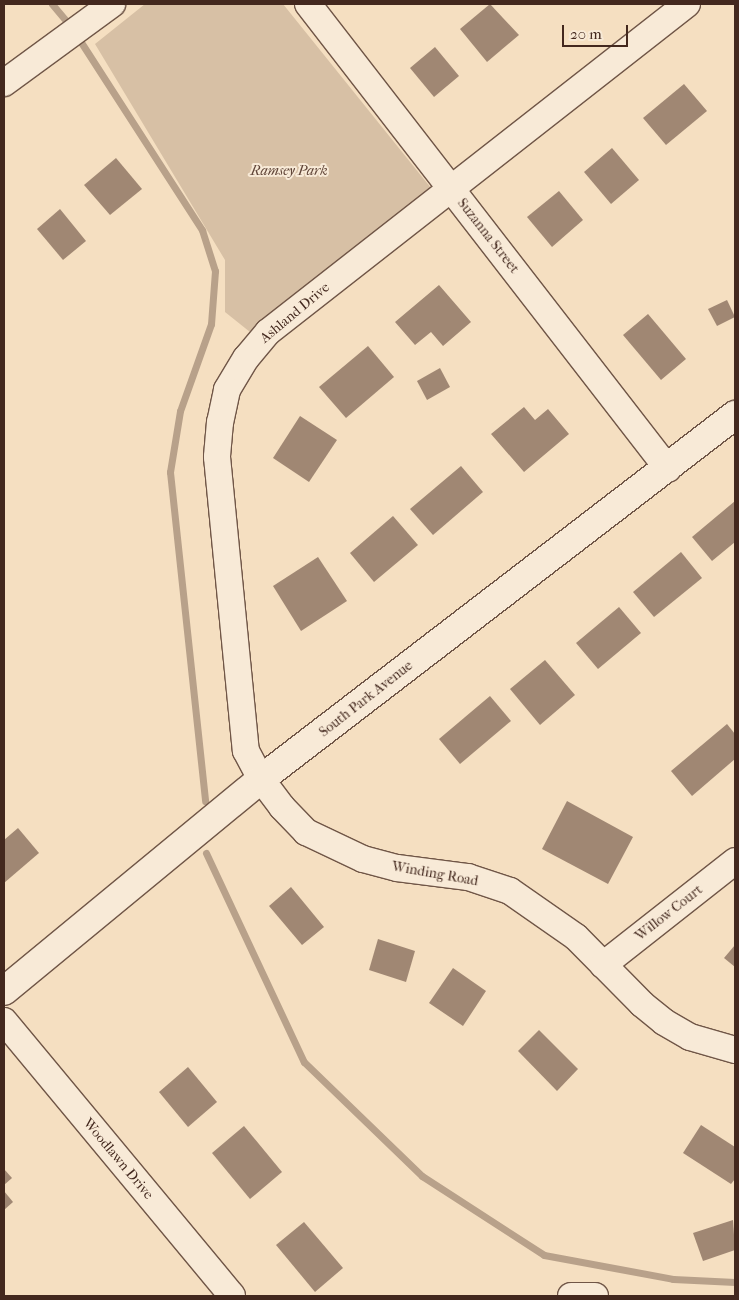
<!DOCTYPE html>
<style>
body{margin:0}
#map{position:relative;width:739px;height:1300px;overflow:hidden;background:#f5dfc1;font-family:"IM FELL French Canon",serif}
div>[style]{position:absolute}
.green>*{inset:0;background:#d7c0a5}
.stream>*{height:7px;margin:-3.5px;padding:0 3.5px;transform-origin:3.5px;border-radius:3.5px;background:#b8a18a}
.building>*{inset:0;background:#a08773}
.roads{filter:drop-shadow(1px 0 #705647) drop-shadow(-1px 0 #705647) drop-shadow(0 1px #705647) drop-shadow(0 -1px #705647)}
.minor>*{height:26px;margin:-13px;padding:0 13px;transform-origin:13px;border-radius:13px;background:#f8ead7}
.tertiary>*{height:28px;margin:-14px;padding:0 14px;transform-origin:14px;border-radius:14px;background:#f8ead7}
span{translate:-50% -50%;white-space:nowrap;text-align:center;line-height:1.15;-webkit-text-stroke:4px #f8ead7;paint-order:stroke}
.park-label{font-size:14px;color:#614639;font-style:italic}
.street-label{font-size:14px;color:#43281e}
.frame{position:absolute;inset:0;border:5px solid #43281e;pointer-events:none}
.scale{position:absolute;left:562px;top:25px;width:66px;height:22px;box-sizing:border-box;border:2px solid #43281e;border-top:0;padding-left:6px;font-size:15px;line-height:18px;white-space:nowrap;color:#43281e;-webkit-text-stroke:4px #f8ead7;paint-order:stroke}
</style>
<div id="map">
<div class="green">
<i style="clip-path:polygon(145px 4px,283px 4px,431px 188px,250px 332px,225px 312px,225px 260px,95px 44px)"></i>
</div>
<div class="stream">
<i style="left:52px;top:4px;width:30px;rotate:50deg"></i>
<i style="left:77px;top:36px;width:231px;rotate:57.2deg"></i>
<i style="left:202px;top:230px;width:43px;rotate:72.4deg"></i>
<i style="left:215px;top:271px;width:53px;rotate:94.3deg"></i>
<i style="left:211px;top:324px;width:92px;rotate:109.6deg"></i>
<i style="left:180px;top:411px;width:62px;rotate:99.3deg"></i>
<i style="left:170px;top:472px;width:331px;rotate:83.9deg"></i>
<i style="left:206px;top:853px;width:231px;rotate:64.9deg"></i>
<i style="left:304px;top:1062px;width:164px;rotate:44deg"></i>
<i style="left:422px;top:1176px;width:145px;rotate:32.9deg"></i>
<i style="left:544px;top:1255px;width:131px;rotate:10.5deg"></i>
<i style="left:673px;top:1279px;width:62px;rotate:2.8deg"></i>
</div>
<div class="building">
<i style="clip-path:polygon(490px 4px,519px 35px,487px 62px,460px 29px)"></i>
<i style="clip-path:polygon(435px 47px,459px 76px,434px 97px,410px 68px)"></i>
<i style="clip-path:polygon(684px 84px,707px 111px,666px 145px,643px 118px)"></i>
<i style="clip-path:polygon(612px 148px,639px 180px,611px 204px,584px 172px)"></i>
<i style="clip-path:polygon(116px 158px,142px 189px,110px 215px,84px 185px)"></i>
<i style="clip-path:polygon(559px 191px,583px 220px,552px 247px,527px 217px)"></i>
<i style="clip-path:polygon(60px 209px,86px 241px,63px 260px,37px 229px)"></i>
<i style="clip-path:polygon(439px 285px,471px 322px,443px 346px,431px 332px,415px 345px,395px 322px)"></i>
<i style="clip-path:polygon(727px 300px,735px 317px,717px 326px,708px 309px)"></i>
<i style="clip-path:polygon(648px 314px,686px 359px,661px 380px,623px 335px)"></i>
<i style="clip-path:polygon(368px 346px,394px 377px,346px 418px,319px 387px)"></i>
<i style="clip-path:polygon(440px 368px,450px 387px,427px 400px,417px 381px)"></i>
<i style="clip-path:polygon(524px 407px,535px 420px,548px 409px,569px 434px,524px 472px,491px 434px)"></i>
<i style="clip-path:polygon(300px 416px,337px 440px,309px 482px,273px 458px)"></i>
<i style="clip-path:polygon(461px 466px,483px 492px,433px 535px,410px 509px)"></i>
<i style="clip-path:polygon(735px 501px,735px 542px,712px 561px,692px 537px)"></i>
<i style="clip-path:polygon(393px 516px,418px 545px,374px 582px,350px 553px)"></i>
<i style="clip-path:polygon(681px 552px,702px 578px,654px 617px,633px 592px)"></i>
<i style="clip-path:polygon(318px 557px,347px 601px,301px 631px,273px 586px)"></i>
<i style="clip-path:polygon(619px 607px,641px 633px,598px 669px,576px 643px)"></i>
<i style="clip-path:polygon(545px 660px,575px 695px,540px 725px,510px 689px)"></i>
<i style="clip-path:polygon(490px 696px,511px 721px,460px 764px,439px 739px)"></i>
<i style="clip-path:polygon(727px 724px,735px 734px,735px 759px,692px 796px,671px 771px)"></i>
<i style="clip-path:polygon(567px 801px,633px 837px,608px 884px,542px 849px)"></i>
<i style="clip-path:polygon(18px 828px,39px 853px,4px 883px,4px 840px)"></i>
<i style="clip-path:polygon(291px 887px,324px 927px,302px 945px,269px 906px)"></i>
<i style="clip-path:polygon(378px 939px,415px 951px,406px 982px,369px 970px)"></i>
<i style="clip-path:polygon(735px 945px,735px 967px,724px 958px)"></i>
<i style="clip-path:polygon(453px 968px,486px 991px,463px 1026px,429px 1003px)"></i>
<i style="clip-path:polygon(539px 1030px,578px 1069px,557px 1091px,518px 1051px)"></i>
<i style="clip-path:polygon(188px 1067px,217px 1102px,188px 1127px,159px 1092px)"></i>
<i style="clip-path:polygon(701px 1125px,735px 1147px,735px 1179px,731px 1184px,683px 1153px)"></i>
<i style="clip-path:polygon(244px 1126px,282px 1172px,250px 1199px,212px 1153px)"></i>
<i style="clip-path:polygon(4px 1169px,12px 1178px,4px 1185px)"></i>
<i style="clip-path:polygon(4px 1191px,13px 1202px,4px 1210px)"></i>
<i style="clip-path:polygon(733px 1220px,735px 1250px,703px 1261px,693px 1233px)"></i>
<i style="clip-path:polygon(304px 1222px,343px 1268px,315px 1292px,276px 1245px)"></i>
</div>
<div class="roads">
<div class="minor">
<i style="left:308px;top:4px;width:588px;rotate:52.25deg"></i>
<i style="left:687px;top:4px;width:532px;rotate:141.95deg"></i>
<i style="left:268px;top:332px;width:34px;rotate:130deg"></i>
<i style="left:246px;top:358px;width:37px;rotate:121deg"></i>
<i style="left:227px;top:390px;width:33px;rotate:102deg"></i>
<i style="left:220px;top:422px;width:35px;rotate:95deg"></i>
<i style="left:217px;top:457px;width:295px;rotate:84.4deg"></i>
<i style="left:246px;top:751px;width:32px;rotate:62deg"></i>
<i style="left:261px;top:779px;width:35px;rotate:53deg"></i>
<i style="left:282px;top:807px;width:35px;rotate:46deg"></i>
<i style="left:306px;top:832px;width:63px;rotate:25.3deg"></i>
<i style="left:363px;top:859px;width:35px;rotate:15deg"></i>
<i style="left:397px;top:868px;width:72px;rotate:7.2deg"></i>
<i style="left:468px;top:877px;width:44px;rotate:18.4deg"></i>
<i style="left:510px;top:891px;width:80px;rotate:34.9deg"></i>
<i style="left:576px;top:937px;width:94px;rotate:45.4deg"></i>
<i style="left:642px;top:1004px;width:28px;rotate:39deg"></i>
<i style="left:664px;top:1022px;width:30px;rotate:30deg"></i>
<i style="left:690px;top:1037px;width:47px;rotate:16.1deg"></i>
<i style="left:4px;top:83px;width:134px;rotate:-36.2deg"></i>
<i style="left:603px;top:965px;width:168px;rotate:-38.2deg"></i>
<i style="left:4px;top:1021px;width:357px;rotate:50.3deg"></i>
<i style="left:571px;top:1296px;width:24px"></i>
</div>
<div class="tertiary">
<i style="left:4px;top:991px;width:333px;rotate:-39.5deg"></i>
<i style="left:261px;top:779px;width:598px;rotate:-37.52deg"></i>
</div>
</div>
<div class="park-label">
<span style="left:289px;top:171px">Ramsey Park</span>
</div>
<div class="street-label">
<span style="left:488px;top:236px;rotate:52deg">Suzanna Street</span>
<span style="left:295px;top:313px;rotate:-40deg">Ashland Drive</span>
<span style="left:366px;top:699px;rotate:-38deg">South Park Avenue</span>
<span style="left:435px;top:874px;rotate:10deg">Winding Road</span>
<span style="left:669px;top:913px;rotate:-38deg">Willow Court</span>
<span style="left:118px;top:1159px;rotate:50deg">Woodlawn Drive</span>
</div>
<div class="frame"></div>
<div class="scale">20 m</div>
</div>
